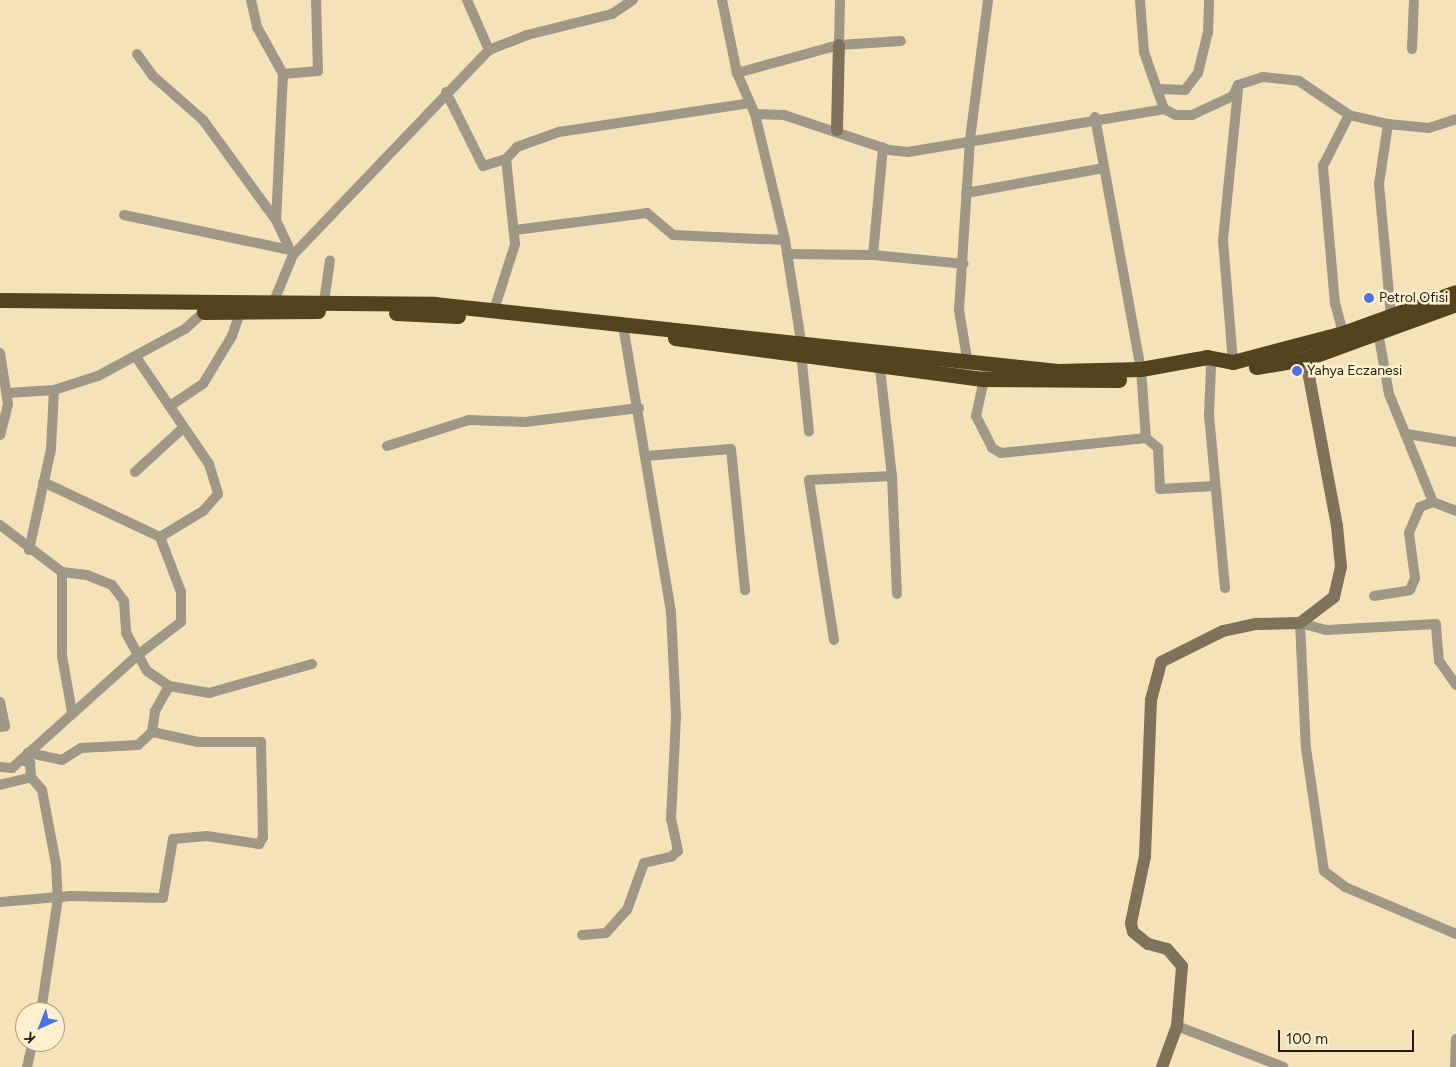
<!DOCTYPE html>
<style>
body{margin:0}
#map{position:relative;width:1456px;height:1067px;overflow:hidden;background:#f5e2b9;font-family:Figtree,sans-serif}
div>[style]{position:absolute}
.street>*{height:10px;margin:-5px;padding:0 5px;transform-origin:5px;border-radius:5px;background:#9f9887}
.secondary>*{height:12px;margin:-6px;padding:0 6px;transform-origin:6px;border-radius:6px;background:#7e735a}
.highway>*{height:15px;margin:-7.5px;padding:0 7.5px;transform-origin:7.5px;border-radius:7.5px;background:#53431e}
.dots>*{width:14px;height:14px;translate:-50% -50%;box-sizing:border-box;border:2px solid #fff0cf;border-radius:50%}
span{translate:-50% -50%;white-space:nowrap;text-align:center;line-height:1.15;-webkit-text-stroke:5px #fff0cf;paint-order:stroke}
.poi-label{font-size:14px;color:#221b0b}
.left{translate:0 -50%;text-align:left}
.north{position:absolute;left:15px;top:1002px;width:50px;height:50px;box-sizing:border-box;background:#fff0cf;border:1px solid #a79b81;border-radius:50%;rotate:224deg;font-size:14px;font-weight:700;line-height:20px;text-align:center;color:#221b0b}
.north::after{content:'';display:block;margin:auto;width:18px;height:22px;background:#4974e6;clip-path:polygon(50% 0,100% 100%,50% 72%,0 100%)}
.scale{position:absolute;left:1278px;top:1030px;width:136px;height:22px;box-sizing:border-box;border:2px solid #221b0b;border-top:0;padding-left:6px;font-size:15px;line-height:18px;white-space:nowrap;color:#221b0b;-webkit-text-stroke:4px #fff0cf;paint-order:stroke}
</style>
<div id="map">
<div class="street">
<i style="left:251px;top:0;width:28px;rotate:77deg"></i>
<i style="left:257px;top:27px;width:54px;rotate:61deg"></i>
<i style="left:283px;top:74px;width:146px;rotate:92.7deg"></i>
<i style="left:276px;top:220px;width:29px;rotate:65deg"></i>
<i style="left:467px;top:0;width:55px;rotate:66.3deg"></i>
<i style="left:722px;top:0;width:75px;rotate:78.4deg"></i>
<i style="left:737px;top:73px;width:45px;rotate:66.3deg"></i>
<i style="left:755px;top:114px;width:130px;rotate:76.6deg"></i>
<i style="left:785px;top:240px;width:102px;rotate:81deg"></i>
<i style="left:1140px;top:0;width:52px;rotate:85.6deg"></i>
<i style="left:1144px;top:52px;width:60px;rotate:70.7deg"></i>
<i style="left:1164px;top:109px;width:13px;rotate:27deg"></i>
<i style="left:1176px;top:115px;width:16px"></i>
<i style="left:1192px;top:115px;width:45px;rotate:-24.9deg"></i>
<i style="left:1233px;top:96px;width:12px;rotate:-66deg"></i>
<i style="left:1238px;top:85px;width:26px;rotate:-18deg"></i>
<i style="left:1263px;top:77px;width:36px;rotate:6deg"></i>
<i style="left:1299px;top:81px;width:60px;rotate:34.2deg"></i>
<i style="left:1349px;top:115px;width:40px;rotate:13deg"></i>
<i style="left:1388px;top:124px;width:41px;rotate:5.6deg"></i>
<i style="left:1429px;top:128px;width:28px;rotate:-18deg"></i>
<i style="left:839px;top:45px;width:45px;rotate:-88.7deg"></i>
<i style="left:1412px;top:49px;width:49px;rotate:-87.7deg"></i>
<i style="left:137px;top:54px;width:27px;rotate:54deg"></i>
<i style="left:153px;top:76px;width:67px;rotate:41.3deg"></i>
<i style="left:203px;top:120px;width:124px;rotate:53.9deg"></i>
<i style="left:737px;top:73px;width:106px;rotate:-15.4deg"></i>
<i style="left:839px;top:45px;width:62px;rotate:-3.7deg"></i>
<i style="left:283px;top:74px;width:35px;rotate:-5deg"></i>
<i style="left:318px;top:71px;width:71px;rotate:-91.6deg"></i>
<i style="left:1159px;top:89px;width:26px;rotate:2deg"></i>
<i style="left:1185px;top:90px;width:21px;rotate:-53deg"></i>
<i style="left:1198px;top:73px;width:42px;rotate:-76.3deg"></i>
<i style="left:1208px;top:32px;width:32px;rotate:-88deg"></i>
<i style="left:446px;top:92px;width:83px;rotate:63.4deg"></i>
<i style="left:483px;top:166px;width:24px;rotate:-17deg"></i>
<i style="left:506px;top:159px;width:16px;rotate:-47deg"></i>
<i style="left:517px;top:147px;width:45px;rotate:-19.7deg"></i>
<i style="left:559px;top:132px;width:193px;rotate:-8.6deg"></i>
<i style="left:755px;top:114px;width:29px;rotate:2deg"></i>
<i style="left:784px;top:115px;width:111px;rotate:18.4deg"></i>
<i style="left:889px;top:150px;width:19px;rotate:6deg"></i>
<i style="left:908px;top:152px;width:260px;rotate:-9.5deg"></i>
<i style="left:1095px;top:117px;width:256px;rotate:79.7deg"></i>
<i style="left:1141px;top:369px;width:69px;rotate:85.9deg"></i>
<i style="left:1146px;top:438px;width:16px;rotate:40deg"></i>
<i style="left:1158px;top:448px;width:41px;rotate:87.2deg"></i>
<i style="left:1160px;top:489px;width:55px;rotate:-3.1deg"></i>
<i style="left:1388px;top:124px;width:61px;rotate:98.5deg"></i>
<i style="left:1379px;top:184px;width:133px;rotate:84.8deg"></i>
<i style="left:966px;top:193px;width:140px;rotate:-10.3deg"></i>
<i style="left:124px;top:215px;width:170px;rotate:11.9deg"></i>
<i style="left:515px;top:230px;width:133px;rotate:-7.3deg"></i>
<i style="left:647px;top:213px;width:34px;rotate:40deg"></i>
<i style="left:673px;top:235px;width:112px;rotate:2.6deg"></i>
<i style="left:787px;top:254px;width:86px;rotate:0.7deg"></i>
<i style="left:873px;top:255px;width:91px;rotate:5.6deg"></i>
<i style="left:873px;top:255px;width:108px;rotate:-84.7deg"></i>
<i style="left:274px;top:301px;width:50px;rotate:-67.6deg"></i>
<i style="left:293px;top:255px;width:284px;rotate:-46.3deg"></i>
<i style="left:489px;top:50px;width:41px;rotate:-21.5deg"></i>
<i style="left:527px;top:35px;width:88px;rotate:-13.9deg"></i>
<i style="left:612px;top:14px;width:25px;rotate:-34deg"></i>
<i style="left:324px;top:302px;width:42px;rotate:-81.9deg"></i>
<i style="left:494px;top:310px;width:69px;rotate:-72.3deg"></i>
<i style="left:515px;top:244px;width:85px;rotate:-96deg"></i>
<i style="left:1377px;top:326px;width:69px;rotate:80deg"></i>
<i style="left:1389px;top:394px;width:117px;rotate:67.8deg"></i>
<i style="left:1343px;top:333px;width:30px;rotate:-105deg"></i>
<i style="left:1335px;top:304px;width:139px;rotate:-95deg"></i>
<i style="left:1323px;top:166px;width:57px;rotate:-63deg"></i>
<i style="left:0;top:353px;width:52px;rotate:81.1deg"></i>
<i style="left:8px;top:404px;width:32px;rotate:104deg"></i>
<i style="left:801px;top:353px;width:79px;rotate:84.2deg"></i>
<i style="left:136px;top:357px;width:130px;rotate:55.7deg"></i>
<i style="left:209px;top:464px;width:31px;rotate:73deg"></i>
<i style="left:218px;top:494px;width:23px;rotate:131deg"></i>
<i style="left:203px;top:511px;width:50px;rotate:148.8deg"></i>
<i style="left:1207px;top:357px;width:10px;rotate:66deg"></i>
<i style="left:1211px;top:366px;width:49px;rotate:92.3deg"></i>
<i style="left:1209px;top:415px;width:174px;rotate:84.7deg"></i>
<i style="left:879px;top:359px;width:118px;rotate:83.7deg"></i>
<i style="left:892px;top:476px;width:118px;rotate:87.6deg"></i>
<i style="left:1233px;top:362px;width:122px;rotate:-94.7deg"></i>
<i style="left:1223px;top:240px;width:151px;rotate:-84.3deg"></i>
<i style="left:968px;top:364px;width:55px;rotate:-99.5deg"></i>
<i style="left:959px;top:310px;width:171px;rotate:-86.3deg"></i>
<i style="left:970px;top:139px;width:140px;rotate:-82.6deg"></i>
<i style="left:985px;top:375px;width:42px;rotate:102.4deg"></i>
<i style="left:976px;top:416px;width:36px;rotate:63deg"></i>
<i style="left:992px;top:448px;width:10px;rotate:29deg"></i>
<i style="left:1001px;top:453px;width:146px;rotate:-5.9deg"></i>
<i style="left:8px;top:393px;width:46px;rotate:-3.7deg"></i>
<i style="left:54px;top:390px;width:46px;rotate:-17.7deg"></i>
<i style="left:98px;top:376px;width:99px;rotate:-28.4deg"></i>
<i style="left:185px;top:329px;width:31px;rotate:-42deg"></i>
<i style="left:170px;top:406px;width:40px;rotate:-34deg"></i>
<i style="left:203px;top:384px;width:56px;rotate:-58.9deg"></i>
<i style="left:232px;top:336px;width:31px;rotate:-71deg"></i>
<i style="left:1407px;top:434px;width:50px;rotate:9.3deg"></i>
<i style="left:387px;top:446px;width:86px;rotate:-17.6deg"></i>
<i style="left:469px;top:420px;width:56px;rotate:2deg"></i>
<i style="left:525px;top:422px;width:115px;rotate:-7deg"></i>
<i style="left:646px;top:456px;width:85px;rotate:-4.7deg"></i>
<i style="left:731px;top:449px;width:142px;rotate:84.3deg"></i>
<i style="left:135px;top:472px;width:65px;rotate:-42.5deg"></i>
<i style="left:0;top:525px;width:78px;rotate:37.2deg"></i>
<i style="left:62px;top:572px;width:25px;rotate:7deg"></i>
<i style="left:87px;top:575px;width:27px;rotate:22deg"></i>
<i style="left:112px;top:585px;width:20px;rotate:53deg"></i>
<i style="left:124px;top:601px;width:32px;rotate:86deg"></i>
<i style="left:126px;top:633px;width:43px;rotate:61.1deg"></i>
<i style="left:147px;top:671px;width:27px;rotate:34deg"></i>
<i style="left:169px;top:686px;width:29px;rotate:119deg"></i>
<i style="left:155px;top:711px;width:21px;rotate:98deg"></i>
<i style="left:152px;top:732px;width:19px;rotate:137deg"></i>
<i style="left:138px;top:745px;width:57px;rotate:177deg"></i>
<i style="left:81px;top:748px;width:22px;rotate:148deg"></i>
<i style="left:62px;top:760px;width:35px;rotate:-168deg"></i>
<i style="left:29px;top:550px;width:103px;rotate:-77.7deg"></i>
<i style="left:51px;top:449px;width:59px;rotate:-87.1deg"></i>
<i style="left:62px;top:572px;width:84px;rotate:90deg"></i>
<i style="left:62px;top:656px;width:57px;rotate:79.9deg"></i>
<i style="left:1374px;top:596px;width:36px;rotate:-9deg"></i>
<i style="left:1410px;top:590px;width:13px;rotate:-67deg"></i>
<i style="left:1415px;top:578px;width:45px;rotate:-97.6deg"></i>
<i style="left:1409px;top:533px;width:28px;rotate:-67deg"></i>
<i style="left:1420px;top:507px;width:14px;rotate:-21deg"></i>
<i style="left:1433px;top:502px;width:25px;rotate:21deg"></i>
<i style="left:834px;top:640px;width:162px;rotate:-98.9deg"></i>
<i style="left:809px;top:480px;width:83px;rotate:-2.8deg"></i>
<i style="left:1456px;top:685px;width:29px;rotate:-125deg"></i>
<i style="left:1439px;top:661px;width:37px;rotate:-95deg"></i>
<i style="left:1436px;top:624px;width:110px;rotate:176.9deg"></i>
<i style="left:1326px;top:630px;width:27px;rotate:-165deg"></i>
<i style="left:1300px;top:623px;width:125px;rotate:87.3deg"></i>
<i style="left:1306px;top:748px;width:124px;rotate:81.7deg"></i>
<i style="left:1324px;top:871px;width:26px;rotate:37deg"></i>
<i style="left:1345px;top:887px;width:121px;rotate:22.9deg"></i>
<i style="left:169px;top:686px;width:41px;rotate:9.9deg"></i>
<i style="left:209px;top:693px;width:107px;rotate:-15.7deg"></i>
<i style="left:0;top:702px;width:25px;rotate:78deg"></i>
<i style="left:5px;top:726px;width:5px;rotate:169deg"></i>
<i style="left:22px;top:760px;width:9px;rotate:21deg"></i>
<i style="left:30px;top:763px;width:14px;rotate:86deg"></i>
<i style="left:31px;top:777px;width:17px;rotate:50deg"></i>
<i style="left:42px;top:790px;width:75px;rotate:79.3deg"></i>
<i style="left:56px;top:864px;width:34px;rotate:87deg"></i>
<i style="left:58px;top:898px;width:115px;rotate:98.5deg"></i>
<i style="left:0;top:767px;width:12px;rotate:5deg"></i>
<i style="left:12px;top:768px;width:171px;rotate:-41.9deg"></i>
<i style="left:139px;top:654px;width:53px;rotate:-37.3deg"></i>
<i style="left:181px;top:622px;width:30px;rotate:-90deg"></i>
<i style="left:181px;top:592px;width:59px;rotate:-110.9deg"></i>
<i style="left:160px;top:537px;width:129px;rotate:-154.8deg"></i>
<i style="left:0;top:785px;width:32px;rotate:-14deg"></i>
<i style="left:0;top:902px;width:71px;rotate:-4.8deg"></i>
<i style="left:71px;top:896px;width:92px;rotate:1.2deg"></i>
<i style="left:163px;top:898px;width:60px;rotate:-80.4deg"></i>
<i style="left:173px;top:839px;width:34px;rotate:-5deg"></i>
<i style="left:207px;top:836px;width:53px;rotate:8.7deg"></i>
<i style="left:259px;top:844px;width:8px;rotate:-60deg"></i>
<i style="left:263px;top:837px;width:95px;rotate:-91.2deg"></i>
<i style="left:261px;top:742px;width:63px;rotate:180deg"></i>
<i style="left:198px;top:742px;width:47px;rotate:-167.7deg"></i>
<i style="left:582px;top:935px;width:24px;rotate:-5deg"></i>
<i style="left:606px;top:933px;width:31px;rotate:-48deg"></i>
<i style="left:627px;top:910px;width:50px;rotate:-70.1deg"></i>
<i style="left:644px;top:863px;width:28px;rotate:-13deg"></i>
<i style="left:671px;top:857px;width:9px;rotate:-41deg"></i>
<i style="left:678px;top:851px;width:33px;rotate:-102deg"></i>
<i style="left:671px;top:819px;width:104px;rotate:-87.2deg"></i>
<i style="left:676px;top:715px;width:103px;rotate:-92.8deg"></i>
<i style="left:671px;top:612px;width:285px;rotate:-99.5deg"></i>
<i style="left:624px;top:331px;width:11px;rotate:-41deg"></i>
<i style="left:1177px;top:1026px;width:114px;rotate:21.1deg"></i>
<i style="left:27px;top:1067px;width:26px;rotate:-77deg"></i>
<i style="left:1455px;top:1067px;width:28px;rotate:-88deg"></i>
</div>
<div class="secondary">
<i style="left:837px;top:130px;width:85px;rotate:-88.7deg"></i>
<i style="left:1162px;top:1067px;width:44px;rotate:-69.9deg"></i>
<i style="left:1177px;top:1026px;width:60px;rotate:-85.2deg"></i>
<i style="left:1182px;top:966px;width:23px;rotate:-131deg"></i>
<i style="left:1167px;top:949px;width:20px;rotate:-165deg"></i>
<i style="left:1148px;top:944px;width:19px;rotate:-141deg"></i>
<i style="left:1133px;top:932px;width:9px;rotate:-103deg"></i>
<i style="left:1131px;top:923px;width:68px;rotate:-78.2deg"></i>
<i style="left:1145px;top:856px;width:156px;rotate:-87.8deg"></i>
<i style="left:1151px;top:700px;width:39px;rotate:-75deg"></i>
<i style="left:1161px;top:662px;width:69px;rotate:-26.6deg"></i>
<i style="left:1223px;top:631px;width:35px;rotate:-12deg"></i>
<i style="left:1257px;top:624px;width:43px;rotate:-1.3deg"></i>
<i style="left:1300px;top:623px;width:43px;rotate:-37.4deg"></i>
<i style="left:1334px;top:597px;width:31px;rotate:-77deg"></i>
<i style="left:1341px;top:567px;width:41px;rotate:-95.6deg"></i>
<i style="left:1337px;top:526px;width:179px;rotate:-100.6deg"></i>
</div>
<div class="highway">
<i style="left:0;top:300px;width:434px;rotate:0.5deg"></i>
<i style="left:434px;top:304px;width:627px;rotate:6.14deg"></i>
<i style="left:1057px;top:371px;width:84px;rotate:-1.4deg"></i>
<i style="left:1141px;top:369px;width:67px;rotate:-10.3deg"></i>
<i style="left:1207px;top:357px;width:26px;rotate:11deg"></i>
<i style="left:1233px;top:362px;width:114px;rotate:-14.8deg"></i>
<i style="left:1343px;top:333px;width:120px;rotate:-19.9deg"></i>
<i style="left:204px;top:312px;width:114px;rotate:-0.5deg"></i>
<i style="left:396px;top:313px;width:62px;rotate:2.8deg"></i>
<i style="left:675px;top:338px;width:312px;rotate:7.6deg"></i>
<i style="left:984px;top:379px;width:135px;rotate:0.4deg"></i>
<i style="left:1256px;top:367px;width:50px;rotate:-9.3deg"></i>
<i style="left:1305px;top:359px;width:161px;rotate:-20deg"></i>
</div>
<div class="dots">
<i style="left:1369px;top:298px;background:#4974e6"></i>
<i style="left:1297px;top:371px;background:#4974e6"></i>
</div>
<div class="poi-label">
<span class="left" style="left:1379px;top:298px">Petrol Ofisi</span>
<span class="left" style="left:1307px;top:371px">Yahya Eczanesi</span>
</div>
<div class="north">K</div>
<div class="scale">100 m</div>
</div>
